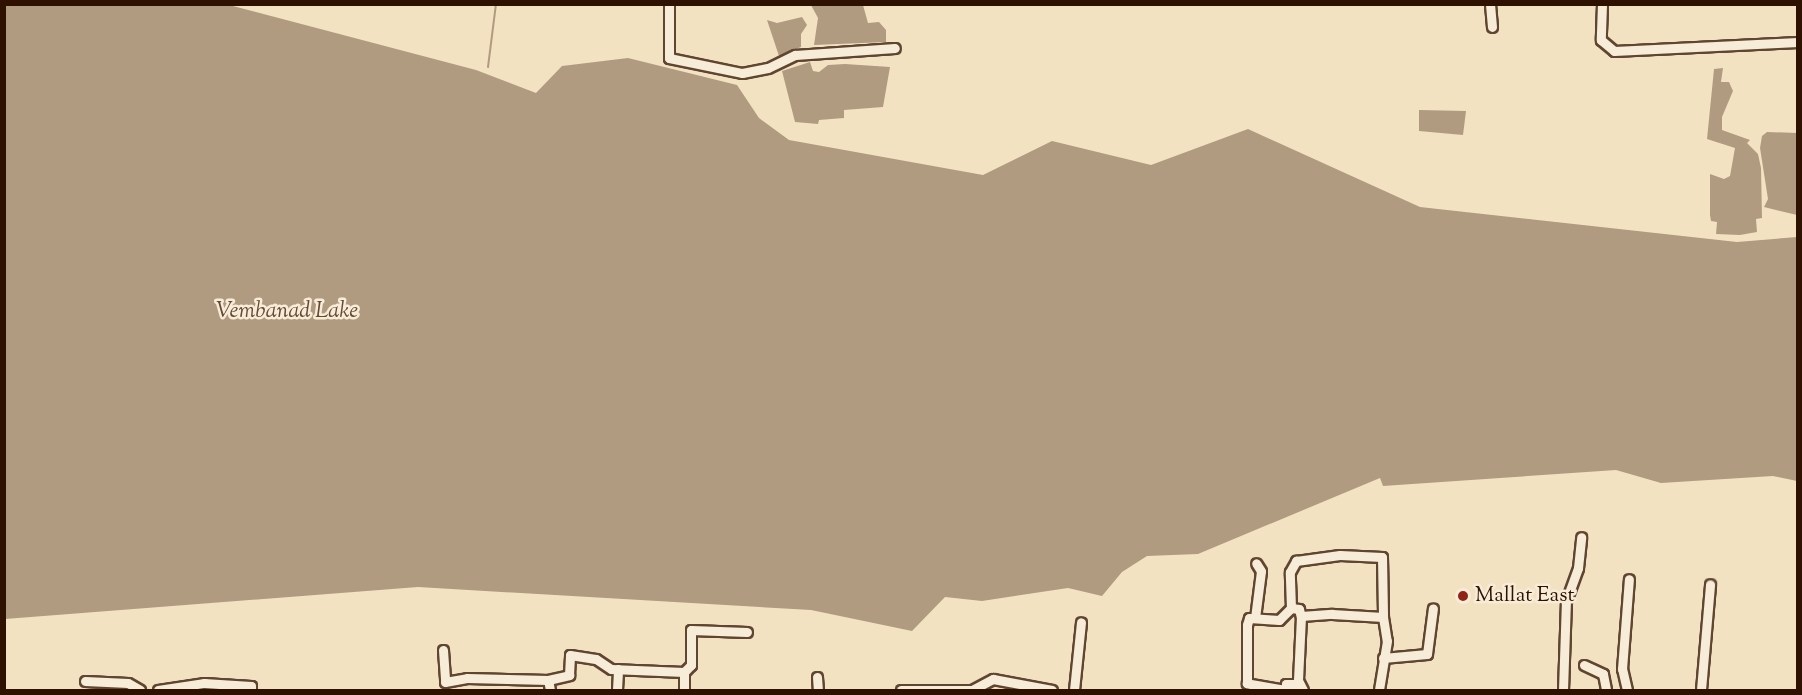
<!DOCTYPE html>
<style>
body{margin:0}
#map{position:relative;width:1802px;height:695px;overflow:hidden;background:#f2e2c2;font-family:"Sorts Mill Goudy",serif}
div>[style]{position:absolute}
.water>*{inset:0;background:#b09b80}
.stream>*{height:2px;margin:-1px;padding:0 1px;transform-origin:1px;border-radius:1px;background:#b09b80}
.roads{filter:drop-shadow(2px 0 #604530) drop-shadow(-2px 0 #604530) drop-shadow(0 2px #604530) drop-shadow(0 -2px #604530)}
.minor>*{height:9px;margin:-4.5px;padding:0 4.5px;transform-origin:4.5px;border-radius:4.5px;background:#f7ecd7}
.dots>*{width:16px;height:16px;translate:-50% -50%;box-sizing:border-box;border:3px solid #f7ecd7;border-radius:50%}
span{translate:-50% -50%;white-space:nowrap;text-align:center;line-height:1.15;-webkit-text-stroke:5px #f7ecd7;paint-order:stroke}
.poi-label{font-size:21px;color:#2f1100}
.left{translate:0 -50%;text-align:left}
.water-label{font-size:22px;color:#634833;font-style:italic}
.frame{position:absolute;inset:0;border:6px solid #2f1100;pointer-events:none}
</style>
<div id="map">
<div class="water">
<i style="clip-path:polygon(5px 4px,229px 5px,476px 70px,536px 93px,562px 66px,628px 58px,737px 85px,759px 118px,789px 140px,983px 175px,1052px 141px,1151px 165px,1248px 129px,1420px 207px,1737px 242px,1797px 237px,1797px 481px,1773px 476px,1661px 483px,1616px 470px,1383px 486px,1380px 478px,1198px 554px,1147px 556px,1122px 572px,1102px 596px,1068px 588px,982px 601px,945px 597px,912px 631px,811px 610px,418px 587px,5px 619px)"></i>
<i style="clip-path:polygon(811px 5px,863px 5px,868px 23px,879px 22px,886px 30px,886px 42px,814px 45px,818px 18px)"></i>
<i style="clip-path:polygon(802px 17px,807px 25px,801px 34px,801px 47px,779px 56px,767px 20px,777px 23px)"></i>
<i style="clip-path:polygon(810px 62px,813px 71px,819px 72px,828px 65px,845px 64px,890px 67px,883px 107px,844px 110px,844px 118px,819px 120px,818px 124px,795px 122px,782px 71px)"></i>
<i style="clip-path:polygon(1723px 68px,1721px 82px,1729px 82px,1733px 91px,1722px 117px,1722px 130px,1750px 140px,1747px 143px,1758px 154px,1761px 168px,1762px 218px,1756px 219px,1757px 232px,1740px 235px,1716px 234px,1717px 222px,1711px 221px,1710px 215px,1710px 174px,1724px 179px,1730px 176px,1735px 148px,1707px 139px,1714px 69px)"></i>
<i style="clip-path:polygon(1419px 110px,1466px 111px,1463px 135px,1419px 131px)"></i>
<i style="clip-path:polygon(1767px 132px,1797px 133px,1797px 215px,1764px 207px,1768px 199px,1760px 148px,1762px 136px)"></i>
</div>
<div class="stream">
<i style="left:488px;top:67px;width:64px;rotate:-82.8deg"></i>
</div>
<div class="roads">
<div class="minor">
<i style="left:669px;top:4px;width:54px;rotate:90deg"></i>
<i style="left:669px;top:58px;width:75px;rotate:11.6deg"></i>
<i style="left:742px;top:73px;width:26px;rotate:-11deg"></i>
<i style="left:768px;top:68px;width:30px;rotate:-26deg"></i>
<i style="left:795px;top:55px;width:100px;rotate:-4deg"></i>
<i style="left:1490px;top:4px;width:23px;rotate:85deg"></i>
<i style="left:1602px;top:4px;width:36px;rotate:92deg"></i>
<i style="left:1601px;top:40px;width:17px;rotate:40deg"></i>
<i style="left:1614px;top:51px;width:184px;rotate:-2.8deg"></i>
<i style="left:1291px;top:608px;width:36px;rotate:-92deg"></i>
<i style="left:1290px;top:572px;width:13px;rotate:-61deg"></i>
<i style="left:1296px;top:561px;width:44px;rotate:-7.8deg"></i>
<i style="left:1340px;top:555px;width:42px;rotate:2.7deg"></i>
<i style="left:1382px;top:557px;width:60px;rotate:89deg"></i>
<i style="left:1255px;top:618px;width:47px;rotate:-82.7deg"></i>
<i style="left:1261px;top:571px;width:9px;rotate:-122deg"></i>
<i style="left:443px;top:650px;width:32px;rotate:86deg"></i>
<i style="left:445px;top:682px;width:22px;rotate:-10deg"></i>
<i style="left:467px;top:678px;width:81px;rotate:1.4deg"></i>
<i style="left:1383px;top:658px;width:44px;rotate:-5.2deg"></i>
<i style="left:1427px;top:654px;width:46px;rotate:-82.6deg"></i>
<i style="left:1584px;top:665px;width:21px;rotate:25deg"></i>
<i style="left:1603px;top:674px;width:16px;rotate:79deg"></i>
<i style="left:684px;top:672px;width:10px;rotate:-45deg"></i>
<i style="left:691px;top:665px;width:35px;rotate:-90deg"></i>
<i style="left:691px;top:630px;width:56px;rotate:2deg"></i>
<i style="left:817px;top:677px;width:13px;rotate:86deg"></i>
<i style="left:85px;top:681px;width:43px;rotate:2.7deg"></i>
<i style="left:128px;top:683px;width:14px;rotate:30deg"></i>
<i style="left:1299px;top:684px;width:13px;rotate:180deg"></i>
<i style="left:1286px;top:684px;width:6px;rotate:99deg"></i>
<i style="left:1285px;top:690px;width:39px;rotate:-170deg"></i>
<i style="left:1247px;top:683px;width:58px;rotate:-90deg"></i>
<i style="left:1247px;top:625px;width:7px;rotate:-74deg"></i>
<i style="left:1249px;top:618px;width:30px;rotate:4deg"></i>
<i style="left:1279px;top:620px;width:17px;rotate:-45deg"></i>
<i style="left:1291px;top:608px;width:8px;rotate:7deg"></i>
<i style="left:1299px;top:609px;width:9px;rotate:77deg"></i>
<i style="left:158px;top:690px;width:47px;rotate:-8.7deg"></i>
<i style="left:204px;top:683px;width:47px;rotate:3.7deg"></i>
<i style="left:251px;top:686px;width:4px;rotate:90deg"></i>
<i style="left:550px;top:690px;width:10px;rotate:-101deg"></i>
<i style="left:548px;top:680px;width:22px;rotate:-13deg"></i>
<i style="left:569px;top:675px;width:20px;rotate:-87deg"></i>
<i style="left:570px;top:655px;width:26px;rotate:9deg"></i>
<i style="left:596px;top:659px;width:18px;rotate:34deg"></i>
<i style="left:611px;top:669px;width:73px;rotate:2.4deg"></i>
<i style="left:684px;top:672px;width:18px;rotate:90deg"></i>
<i style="left:617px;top:690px;width:21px;rotate:-87deg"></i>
<i style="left:901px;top:690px;width:71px"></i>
<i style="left:972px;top:690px;width:24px;rotate:-28deg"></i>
<i style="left:993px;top:679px;width:60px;rotate:10.6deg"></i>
<i style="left:1074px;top:690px;width:68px;rotate:-84.1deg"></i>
<i style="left:1303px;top:690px;width:11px;rotate:-117deg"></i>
<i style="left:1298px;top:680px;width:64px;rotate:-87.3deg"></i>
<i style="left:1301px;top:616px;width:31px;rotate:-4deg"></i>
<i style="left:1332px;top:614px;width:51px;rotate:3.4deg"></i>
<i style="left:1383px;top:617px;width:24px;rotate:81deg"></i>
<i style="left:1387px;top:641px;width:50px;rotate:99.3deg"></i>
<i style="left:1563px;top:690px;width:89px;rotate:-88.1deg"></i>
<i style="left:1566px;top:601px;width:35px;rotate:-70deg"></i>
<i style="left:1578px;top:568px;width:31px;rotate:-84deg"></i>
<i style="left:1627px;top:690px;width:22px;rotate:-103deg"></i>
<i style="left:1622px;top:669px;width:90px;rotate:-85.6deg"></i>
<i style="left:1701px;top:690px;width:106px;rotate:-85.1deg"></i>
</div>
</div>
<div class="dots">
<i style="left:1463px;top:596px;background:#8f2418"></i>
</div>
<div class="poi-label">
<span class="left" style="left:1475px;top:596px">Mallat East</span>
</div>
<div class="water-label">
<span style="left:287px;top:313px">Vembanad Lake</span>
</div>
<div class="frame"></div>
</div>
